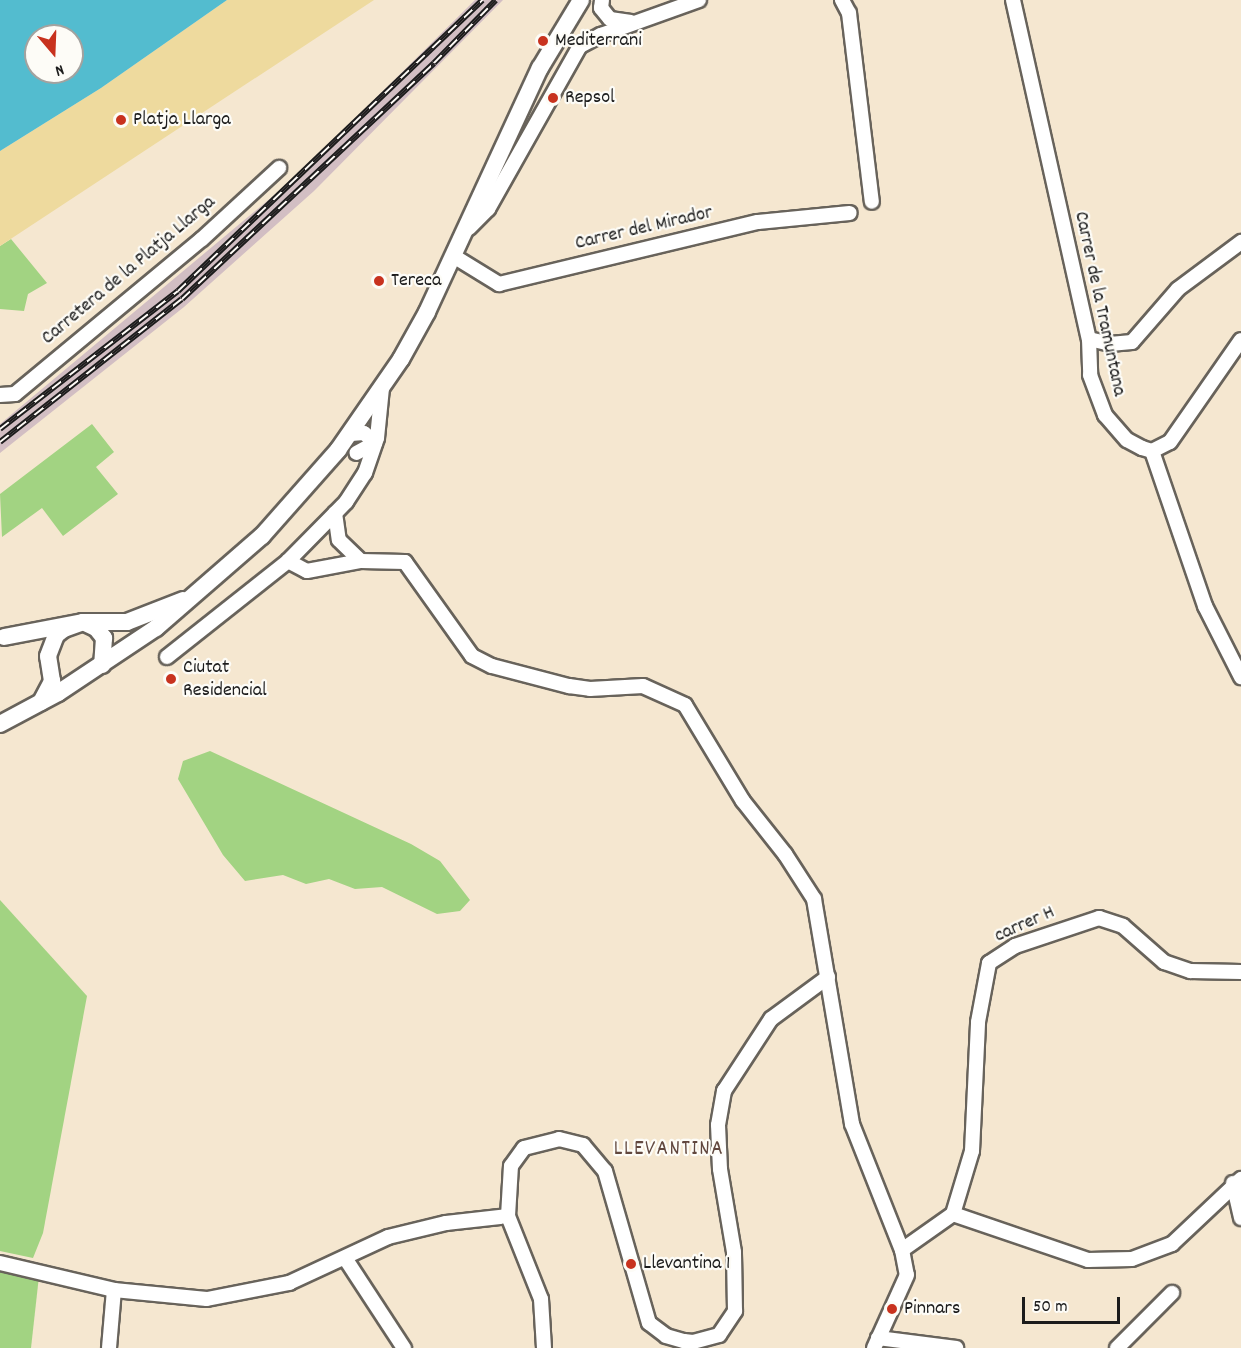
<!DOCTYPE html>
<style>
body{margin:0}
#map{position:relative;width:1241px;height:1348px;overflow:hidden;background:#f5e7d0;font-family:Dekko,sans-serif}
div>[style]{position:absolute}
.industrial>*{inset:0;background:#d2bec3}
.green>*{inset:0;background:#a2d382}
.sand>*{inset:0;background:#eeda9e}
.water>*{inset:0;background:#53bccf}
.roads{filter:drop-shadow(2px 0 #68635b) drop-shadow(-2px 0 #68635b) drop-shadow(0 2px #68635b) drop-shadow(0 -2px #68635b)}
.minor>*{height:14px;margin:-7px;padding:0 7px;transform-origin:7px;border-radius:7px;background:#fff}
.tertiary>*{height:16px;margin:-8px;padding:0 8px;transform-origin:8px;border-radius:8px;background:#fff}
.rail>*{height:6px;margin-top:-3px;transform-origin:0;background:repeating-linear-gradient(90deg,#fdfcf7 0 11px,#1c1c1c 0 22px);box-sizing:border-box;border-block:2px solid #1c1c1c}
.dots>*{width:16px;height:16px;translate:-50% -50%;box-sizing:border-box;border:3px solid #fdfcf7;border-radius:50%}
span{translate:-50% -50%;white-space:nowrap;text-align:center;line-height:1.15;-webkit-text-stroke:4.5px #fdfcf7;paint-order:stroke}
.poi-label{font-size:20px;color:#1c1c1c}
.left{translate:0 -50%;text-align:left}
.street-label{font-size:20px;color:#1c1c1c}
.neighbourhood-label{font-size:21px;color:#61473e;letter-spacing:1.5px}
.north{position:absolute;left:24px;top:24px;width:60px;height:60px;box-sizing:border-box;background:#fdfcf7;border:2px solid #a3a29f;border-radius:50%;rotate:161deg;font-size:16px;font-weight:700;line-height:24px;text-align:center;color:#1c1c1c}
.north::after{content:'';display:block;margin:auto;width:21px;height:27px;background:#c8321e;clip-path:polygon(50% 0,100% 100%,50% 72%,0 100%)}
.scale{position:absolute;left:1022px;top:1297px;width:98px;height:27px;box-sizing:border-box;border:3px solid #1c1c1c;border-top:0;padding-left:8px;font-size:18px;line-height:21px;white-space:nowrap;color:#1c1c1c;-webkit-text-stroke:4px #fdfcf7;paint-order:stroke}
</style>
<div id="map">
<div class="industrial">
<i style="clip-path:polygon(475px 0,503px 0,314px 191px,184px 307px,0 453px,0 424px,297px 176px)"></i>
</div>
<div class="green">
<i style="clip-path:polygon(11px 239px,47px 283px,28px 294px,24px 311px,0 309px,0 246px)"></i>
<i style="clip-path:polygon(92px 424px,114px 452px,96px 467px,118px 494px,63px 536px,42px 508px,2px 537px,0 494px)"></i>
<i style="clip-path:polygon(210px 751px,411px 844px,440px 861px,470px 900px,460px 911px,437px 914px,382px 887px,355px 889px,329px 879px,306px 884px,283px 875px,245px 881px,223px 855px,178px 779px,183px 761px)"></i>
<i style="clip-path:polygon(0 900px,87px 996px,43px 1233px,33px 1258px,0 1251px)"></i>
<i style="clip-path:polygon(0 1267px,39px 1276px,31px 1348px,0 1348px)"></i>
</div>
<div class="sand">
<i style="clip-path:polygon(227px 0,374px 0,0 246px,0 151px,101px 88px)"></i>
</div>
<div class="water">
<i style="clip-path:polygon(evenodd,0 0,227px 0,101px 88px,0 151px,0 0,36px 36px,72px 36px,72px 72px,36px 72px,36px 36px)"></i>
</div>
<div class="roads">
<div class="minor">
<i style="left:602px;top:0;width:8px;rotate:97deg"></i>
<i style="left:601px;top:8px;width:14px;rotate:51deg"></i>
<i style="left:610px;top:19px;width:21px;rotate:8deg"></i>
<i style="left:842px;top:0;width:15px;rotate:62deg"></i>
<i style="left:849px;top:13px;width:190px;rotate:83.1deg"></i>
<i style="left:1013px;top:0;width:347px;rotate:77.4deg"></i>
<i style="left:1089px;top:339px;width:36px;rotate:88deg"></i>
<i style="left:1090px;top:375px;width:43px;rotate:69.4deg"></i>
<i style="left:1105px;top:415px;width:33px;rotate:49deg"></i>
<i style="left:1127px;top:440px;width:17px;rotate:28deg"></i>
<i style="left:1142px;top:448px;width:10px;rotate:17deg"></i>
<i style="left:1152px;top:451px;width:20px;rotate:-27deg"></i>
<i style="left:1170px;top:442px;width:124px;rotate:-55.2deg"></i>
<i style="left:469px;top:228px;width:27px;rotate:-45deg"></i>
<i style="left:488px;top:209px;width:187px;rotate:-60.6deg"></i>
<i style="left:580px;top:46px;width:24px;rotate:-28deg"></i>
<i style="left:601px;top:35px;width:104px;rotate:-19.7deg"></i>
<i style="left:455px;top:257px;width:52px;rotate:31.5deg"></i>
<i style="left:499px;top:284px;width:266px;rotate:-13.5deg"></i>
<i style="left:758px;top:222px;width:92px;rotate:-5.6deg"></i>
<i style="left:1089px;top:339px;width:22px;rotate:13deg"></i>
<i style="left:1110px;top:344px;width:22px;rotate:-5deg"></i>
<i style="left:1132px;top:342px;width:70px;rotate:-49deg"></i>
<i style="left:1178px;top:289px;width:79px;rotate:-36.7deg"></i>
<i style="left:0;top:395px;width:15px;rotate:-4deg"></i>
<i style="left:15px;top:394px;width:243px;rotate:-39.7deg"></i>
<i style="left:202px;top:239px;width:105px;rotate:-42.7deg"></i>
<i style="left:351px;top:434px;width:13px;rotate:-4deg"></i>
<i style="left:364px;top:433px;width:15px;rotate:42deg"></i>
<i style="left:375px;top:443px;width:21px;rotate:152deg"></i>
<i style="left:1152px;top:451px;width:164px;rotate:71.1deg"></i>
<i style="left:1205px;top:606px;width:80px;rotate:63.1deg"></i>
<i style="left:335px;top:513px;width:27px;rotate:82deg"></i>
<i style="left:339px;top:540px;width:30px;rotate:44deg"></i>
<i style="left:288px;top:561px;width:21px;rotate:28deg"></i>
<i style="left:307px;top:571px;width:55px;rotate:-10.5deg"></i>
<i style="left:361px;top:561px;width:44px;rotate:1.3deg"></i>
<i style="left:405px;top:562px;width:115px;rotate:54.5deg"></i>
<i style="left:472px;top:656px;width:22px;rotate:27deg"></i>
<i style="left:492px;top:666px;width:80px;rotate:14.6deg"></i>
<i style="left:569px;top:686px;width:21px;rotate:8deg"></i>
<i style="left:590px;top:689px;width:53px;rotate:-3.2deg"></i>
<i style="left:643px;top:686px;width:46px;rotate:24.3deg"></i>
<i style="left:685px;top:705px;width:112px;rotate:58.9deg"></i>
<i style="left:743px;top:801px;width:68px;rotate:51.6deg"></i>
<i style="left:785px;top:854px;width:54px;rotate:57.2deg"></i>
<i style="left:814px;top:899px;width:228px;rotate:80.4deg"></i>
<i style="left:852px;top:1124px;width:136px;rotate:68.4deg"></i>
<i style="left:902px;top:1250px;width:25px;rotate:79deg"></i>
<i style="left:907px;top:1275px;width:80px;rotate:114.3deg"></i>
<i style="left:167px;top:657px;width:154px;rotate:-38.4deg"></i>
<i style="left:288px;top:561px;width:83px;rotate:-45.5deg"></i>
<i style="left:346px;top:502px;width:35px;rotate:-57deg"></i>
<i style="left:365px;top:473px;width:37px;rotate:-71deg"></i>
<i style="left:377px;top:438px;width:50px;rotate:-84.3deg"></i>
<i style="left:1233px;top:1183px;width:36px;rotate:77deg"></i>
<i style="left:953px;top:1214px;width:66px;rotate:-73.2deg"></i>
<i style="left:972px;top:1151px;width:129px;rotate:-87.3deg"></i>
<i style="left:978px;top:1022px;width:60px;rotate:-79.4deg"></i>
<i style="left:989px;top:963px;width:31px;rotate:-33deg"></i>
<i style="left:1015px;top:946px;width:89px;rotate:-18.4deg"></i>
<i style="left:1099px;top:918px;width:25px;rotate:18deg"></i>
<i style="left:1123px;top:926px;width:55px;rotate:41.3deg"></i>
<i style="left:1164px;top:962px;width:28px;rotate:19deg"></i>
<i style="left:1190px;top:971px;width:51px;rotate:1.1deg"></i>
<i style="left:902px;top:1250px;width:62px;rotate:-35.2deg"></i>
<i style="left:953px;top:1214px;width:143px;rotate:18.8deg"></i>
<i style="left:1088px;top:1260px;width:44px;rotate:-1.3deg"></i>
<i style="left:1132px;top:1259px;width:43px;rotate:-20.6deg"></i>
<i style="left:1172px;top:1244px;width:95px;rotate:-43.3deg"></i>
<i style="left:345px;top:1258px;width:108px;rotate:56.8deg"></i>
<i style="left:0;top:1263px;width:117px;rotate:13.3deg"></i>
<i style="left:114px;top:1290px;width:93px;rotate:5.5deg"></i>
<i style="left:207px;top:1299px;width:84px;rotate:-11deg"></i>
<i style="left:289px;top:1283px;width:109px;rotate:-24.9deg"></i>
<i style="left:388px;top:1237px;width:60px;rotate:-13.6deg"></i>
<i style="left:446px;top:1223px;width:62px;rotate:-6.4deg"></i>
<i style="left:878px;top:1338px;width:79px;rotate:7.3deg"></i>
<i style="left:109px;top:1348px;width:58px;rotate:-85.1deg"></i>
<i style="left:544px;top:1348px;width:49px;rotate:-93.5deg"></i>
<i style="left:541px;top:1299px;width:89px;rotate:-111.7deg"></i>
<i style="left:508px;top:1216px;width:50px;rotate:-86.6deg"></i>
<i style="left:511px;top:1166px;width:22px;rotate:-54deg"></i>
<i style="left:524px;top:1148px;width:36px;rotate:-14deg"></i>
<i style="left:559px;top:1139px;width:25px;rotate:14deg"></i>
<i style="left:583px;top:1145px;width:34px;rotate:50deg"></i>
<i style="left:605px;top:1171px;width:158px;rotate:73.9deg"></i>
<i style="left:649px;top:1323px;width:21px;rotate:37deg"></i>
<i style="left:666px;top:1336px;width:19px;rotate:16deg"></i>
<i style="left:684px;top:1341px;width:9px;rotate:6deg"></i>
<i style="left:693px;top:1342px;width:27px;rotate:-15deg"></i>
<i style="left:719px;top:1335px;width:29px;rotate:-56deg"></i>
<i style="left:735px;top:1311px;width:59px;rotate:-91deg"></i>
<i style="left:734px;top:1252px;width:84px;rotate:-99.6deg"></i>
<i style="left:720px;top:1169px;width:44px;rotate:-92.6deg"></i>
<i style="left:718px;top:1125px;width:35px;rotate:-80deg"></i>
<i style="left:724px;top:1091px;width:86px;rotate:-56.9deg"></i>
<i style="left:771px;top:1019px;width:71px;rotate:-36.4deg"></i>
<i style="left:1117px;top:1348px;width:78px;rotate:-45deg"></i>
</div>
<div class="tertiary">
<i style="left:4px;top:637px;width:80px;rotate:-10.8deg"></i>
<i style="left:83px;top:622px;width:44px"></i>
<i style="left:127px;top:622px;width:60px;rotate:-21.4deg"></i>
<i style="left:41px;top:702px;width:24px;rotate:-62deg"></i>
<i style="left:52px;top:681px;width:25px;rotate:-99deg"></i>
<i style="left:48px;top:656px;width:22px;rotate:-69deg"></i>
<i style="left:56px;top:635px;width:10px;rotate:-37deg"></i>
<i style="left:64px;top:629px;width:20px;rotate:-20deg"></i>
<i style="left:83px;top:622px;width:14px;rotate:25deg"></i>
<i style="left:96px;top:628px;width:13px;rotate:51deg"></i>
<i style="left:104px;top:638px;width:27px;rotate:94deg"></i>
<i style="left:0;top:724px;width:66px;rotate:-28.1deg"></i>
<i style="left:58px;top:693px;width:118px;rotate:-33.6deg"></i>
<i style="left:156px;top:628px;width:140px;rotate:-41deg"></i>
<i style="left:262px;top:536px;width:115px;rotate:-48.5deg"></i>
<i style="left:338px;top:450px;width:111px;rotate:-55.3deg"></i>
<i style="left:401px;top:359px;width:54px;rotate:-61deg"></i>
<i style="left:427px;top:312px;width:269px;rotate:-65.2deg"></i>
<i style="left:540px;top:68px;width:79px;rotate:-58.9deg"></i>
</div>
</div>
<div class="rail">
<i style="left:0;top:429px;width:225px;rotate:-37.8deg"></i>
<i style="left:178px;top:291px;width:421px;rotate:-43.7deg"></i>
<i style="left:0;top:442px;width:231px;rotate:-38.2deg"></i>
<i style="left:182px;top:299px;width:345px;rotate:-43.1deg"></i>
<i style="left:434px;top:63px;width:88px;rotate:-45.5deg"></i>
</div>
<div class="dots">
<i style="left:543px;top:41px;background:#c8321e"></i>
<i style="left:553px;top:98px;background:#c8321e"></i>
<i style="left:121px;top:120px;background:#c8321e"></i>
<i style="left:379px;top:281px;background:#c8321e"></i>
<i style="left:171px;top:679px;background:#c8321e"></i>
<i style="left:631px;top:1264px;background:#c8321e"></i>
<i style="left:892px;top:1309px;background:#c8321e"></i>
</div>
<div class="poi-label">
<span class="left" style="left:555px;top:41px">Mediterrani</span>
<span class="left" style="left:565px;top:98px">Repsol</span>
<span class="left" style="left:133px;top:120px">Platja Llarga</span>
<span class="left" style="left:391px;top:281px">Tereca</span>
<span class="left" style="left:183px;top:680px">Ciutat<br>Residencial</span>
<span class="left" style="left:643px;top:1264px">Llevantina 1</span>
<span class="left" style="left:904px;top:1309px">Pinnars</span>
</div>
<div class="street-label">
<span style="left:644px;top:229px;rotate:-13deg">Carrer del Mirador</span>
<span style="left:129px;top:271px;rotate:-40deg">Carretera de la Platja Llarga</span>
<span style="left:1099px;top:304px;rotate:78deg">Carrer de la Tramuntana</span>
<span style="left:1025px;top:925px;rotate:-24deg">carrer H</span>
</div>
<div class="neighbourhood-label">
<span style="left:669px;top:1150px">LLEVANTINA</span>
</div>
<div class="north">N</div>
<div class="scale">50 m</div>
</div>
